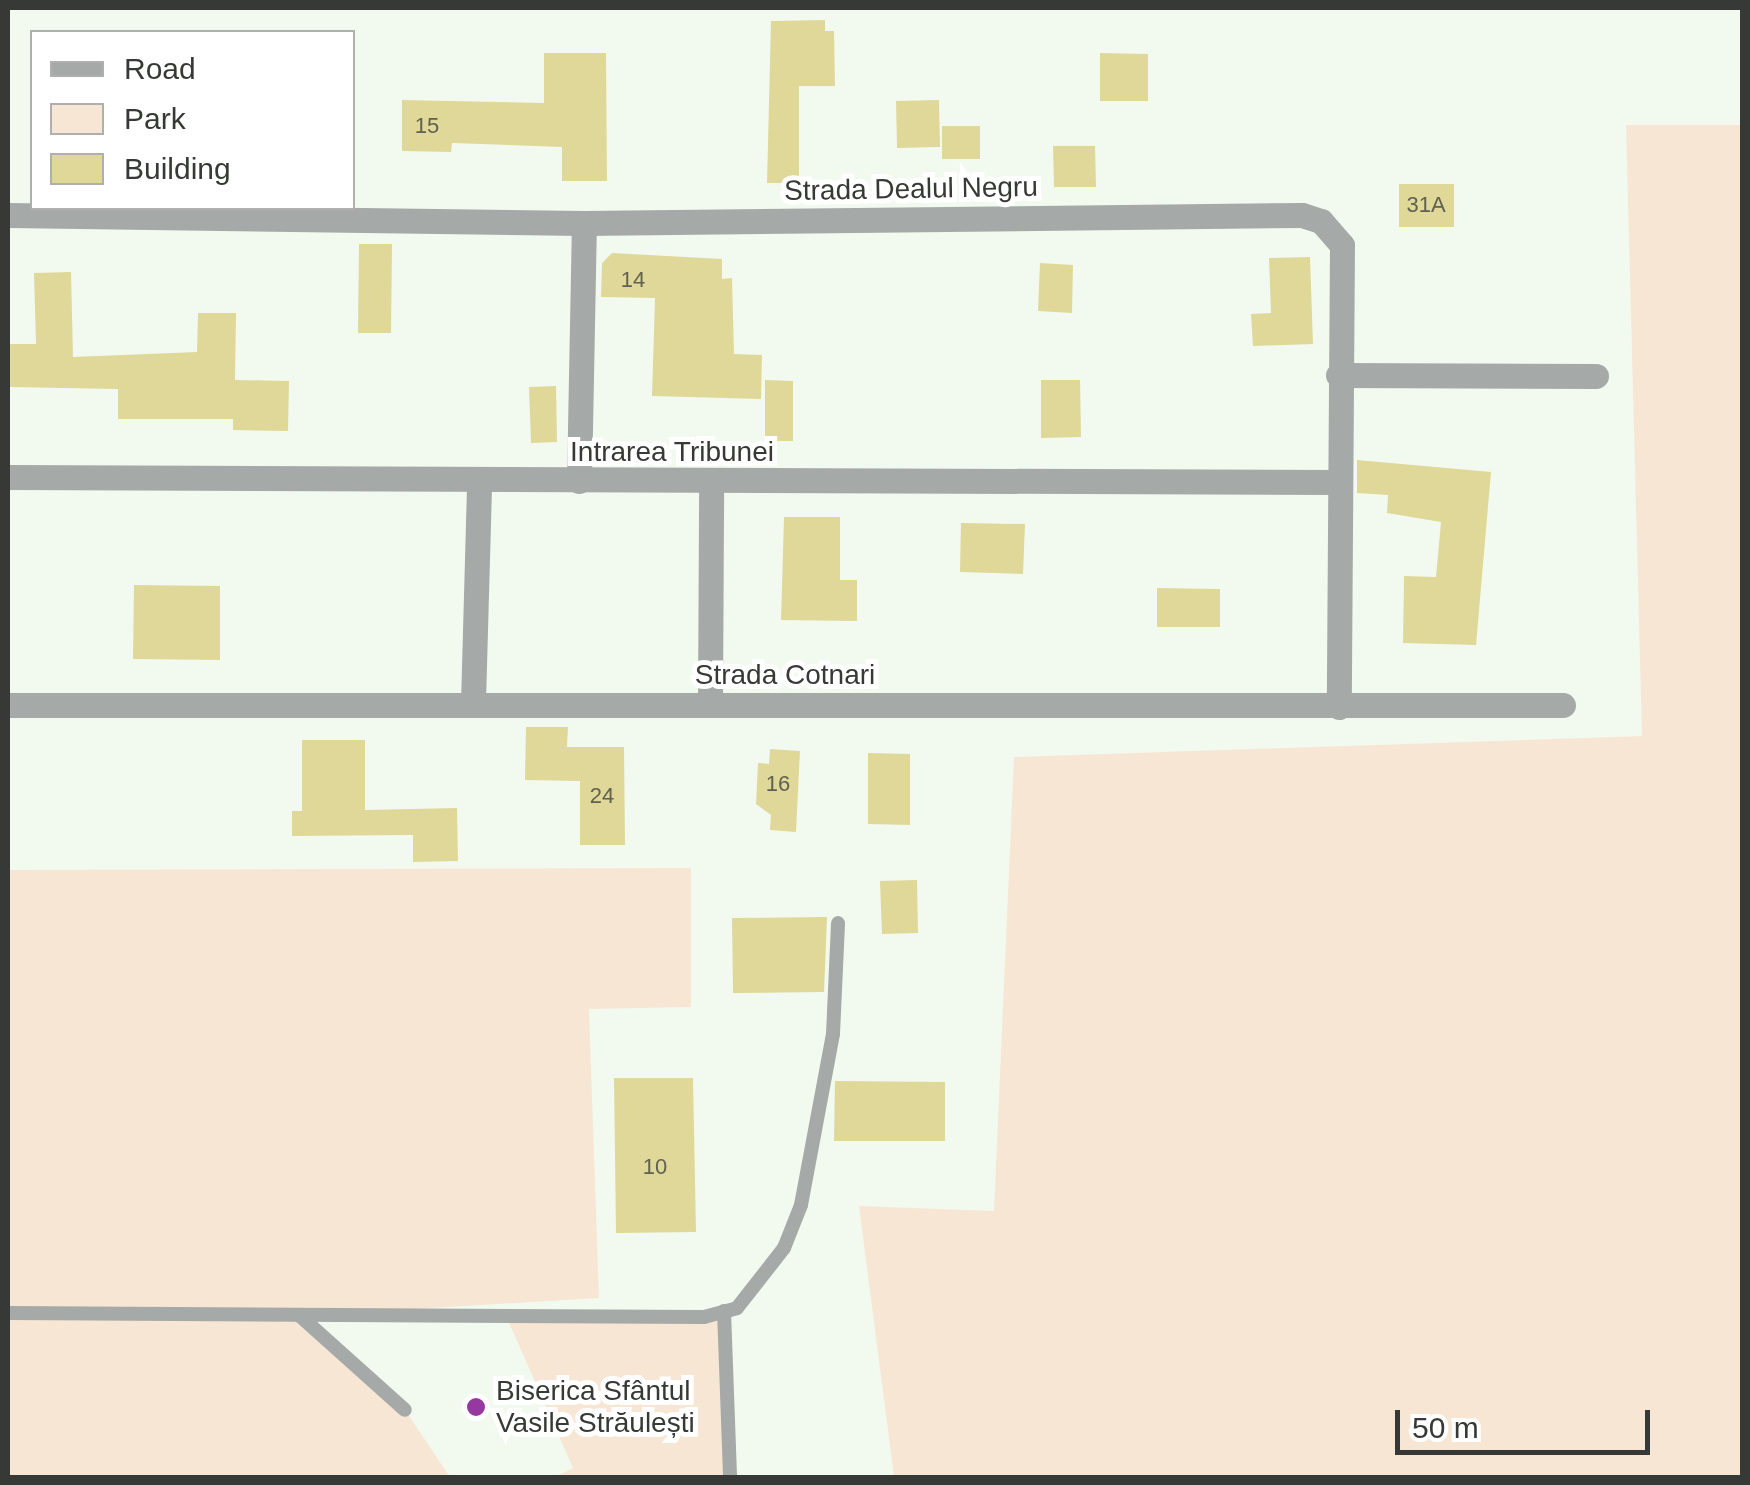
<!DOCTYPE html>
<meta charset="utf-8">
<style>
body{margin:0}
#map{position:relative;width:1750px;height:1485px;overflow:hidden;background:#f2faf0;font-family:Helvetica,sans-serif}
div>[style]{position:absolute}
.green>*{inset:0;background:#f8e6d4}
.building>*{inset:0;background:#dfd899}
.lane>*{height:14px;margin:-7px;padding:0 7px;transform-origin:7px;border-radius:7px;background:#a5aaa8}
.street>*{height:25px;margin:-12.5px;padding:0 12.5px;transform-origin:12.5px;border-radius:12.5px;background:#a5aaa8}
.dots>*{width:28px;height:28px;translate:-50% -50%;box-sizing:border-box;border:5px solid #fff;border-radius:50%}
span{translate:-50% -50%;white-space:nowrap;text-align:center;line-height:1.15;-webkit-text-stroke:10px #fff;paint-order:stroke}
.number-label{font-size:22px;color:#60614e}
.number-label span{-webkit-text-stroke-width:0}
.street-label{font-size:28px;color:#363935}
.poi-label{font-size:28px;color:#363935}
.left{translate:0 -50%;text-align:left}
.frame{position:absolute;inset:0;border:10px solid #363935;pointer-events:none}
.legend{position:absolute;left:30px;top:30px;width:325px;height:180px;box-sizing:border-box;background:#fff;border:2px solid #afb0ae;margin:0;padding:12px 18px;list-style:none;font-size:30px;color:#363935}
.legend li{display:flex;align-items:center;gap:20px;height:50px}
.legend b{width:50px;border:2px solid #afb0ae}
.scale{position:absolute;left:1395px;top:1410px;width:255px;height:45px;box-sizing:border-box;border:5px solid #363935;border-top:0;padding-left:12px;font-size:30px;line-height:35px;white-space:nowrap;color:#363935;-webkit-text-stroke:8px #fff;paint-order:stroke}
</style>
<div id="map">
<div class="green">
<i style="clip-path:polygon(1626px 125px,1742px 125px,1742px 1477px,894px 1477px,859px 1206px,994px 1211px,1014px 757px,1642px 736px)"></i>
<i style="clip-path:polygon(691px 868px,691px 1007px,589px 1009px,599px 1298px,300px 1316px,405px 1410px,450px 1477px,8px 1477px,8px 870px)"></i>
<i style="clip-path:polygon(724px 1311px,733px 1477px,555px 1477px,573px 1468px,506px 1316px)"></i>
</div>
<div class="building">
<i style="clip-path:polygon(825px 20px,825px 31px,834px 31px,835px 86px,799px 86px,799px 183px,767px 183px,771px 21px)"></i>
<i style="clip-path:polygon(544px 53px,606px 53px,607px 181px,562px 181px,562px 147px,452px 143px,451px 152px,402px 151px,402px 100px,544px 103px)"></i>
<i style="clip-path:polygon(1100px 53px,1148px 54px,1148px 101px,1100px 101px)"></i>
<i style="clip-path:polygon(939px 100px,940px 147px,897px 148px,896px 101px)"></i>
<i style="clip-path:polygon(942px 126px,980px 126px,980px 159px,942px 159px)"></i>
<i style="clip-path:polygon(1053px 146px,1095px 146px,1096px 187px,1054px 187px)"></i>
<i style="clip-path:polygon(1399px 184px,1454px 184px,1454px 227px,1399px 227px)"></i>
<i style="clip-path:polygon(359px 244px,392px 244px,391px 333px,358px 333px)"></i>
<i style="clip-path:polygon(612px 253px,722px 259px,722px 279px,732px 278px,734px 354px,762px 355px,761px 399px,652px 396px,655px 298px,601px 297px,602px 263px)"></i>
<i style="clip-path:polygon(1310px 257px,1313px 344px,1253px 346px,1251px 314px,1271px 313px,1269px 258px)"></i>
<i style="clip-path:polygon(1040px 263px,1073px 265px,1072px 313px,1038px 311px)"></i>
<i style="clip-path:polygon(71px 272px,73px 357px,197px 352px,198px 313px,236px 313px,235px 380px,289px 381px,288px 431px,233px 430px,233px 419px,118px 419px,118px 389px,8px 387px,8px 344px,36px 344px,34px 273px)"></i>
<i style="clip-path:polygon(765px 380px,793px 381px,793px 441px,765px 441px)"></i>
<i style="clip-path:polygon(1041px 380px,1080px 380px,1081px 437px,1041px 438px)"></i>
<i style="clip-path:polygon(556px 386px,557px 442px,531px 443px,529px 387px)"></i>
<i style="clip-path:polygon(1357px 460px,1491px 472px,1476px 645px,1403px 643px,1404px 576px,1436px 577px,1441px 522px,1387px 513px,1388px 495px,1357px 493px)"></i>
<i style="clip-path:polygon(784px 517px,840px 517px,840px 580px,857px 580px,857px 621px,781px 620px)"></i>
<i style="clip-path:polygon(961px 523px,1025px 524px,1023px 574px,960px 572px)"></i>
<i style="clip-path:polygon(134px 585px,220px 586px,220px 660px,133px 659px)"></i>
<i style="clip-path:polygon(1157px 588px,1220px 589px,1220px 627px,1157px 627px)"></i>
<i style="clip-path:polygon(526px 727px,568px 727px,567px 747px,624px 747px,625px 845px,580px 845px,580px 781px,525px 780px)"></i>
<i style="clip-path:polygon(302px 740px,365px 740px,365px 810px,457px 808px,458px 861px,413px 862px,413px 835px,292px 836px,292px 811px,302px 811px)"></i>
<i style="clip-path:polygon(770px 749px,800px 751px,796px 832px,770px 830px,771px 815px,756px 804px,758px 763px,769px 764px)"></i>
<i style="clip-path:polygon(868px 753px,910px 754px,910px 825px,868px 824px)"></i>
<i style="clip-path:polygon(917px 880px,918px 933px,882px 934px,880px 881px)"></i>
<i style="clip-path:polygon(827px 917px,824px 992px,733px 993px,732px 918px)"></i>
<i style="clip-path:polygon(614px 1078px,693px 1078px,696px 1232px,616px 1233px)"></i>
<i style="clip-path:polygon(835px 1081px,945px 1082px,945px 1141px,834px 1141px)"></i>
</div>
<div class="lane">
<i style="left:724px;top:1311px;width:167px;rotate:87.9deg"></i>
<i style="left:8px;top:1313px;width:696px;rotate:0.33deg"></i>
<i style="left:704px;top:1317px;width:34px;rotate:-15deg"></i>
<i style="left:737px;top:1308px;width:76px;rotate:-51.9deg"></i>
<i style="left:784px;top:1248px;width:46px;rotate:-68.4deg"></i>
<i style="left:801px;top:1205px;width:174px;rotate:-79.4deg"></i>
<i style="left:833px;top:1034px;width:111px;rotate:-87.4deg"></i>
<i style="left:299px;top:1315px;width:142px;rotate:41.9deg"></i>
</div>
<div class="street">
<i style="left:8px;top:215px;width:576px;rotate:0.8deg"></i>
<i style="left:584px;top:223px;width:718px;rotate:-0.64deg"></i>
<i style="left:1302px;top:215px;width:20px;rotate:18deg"></i>
<i style="left:1321px;top:221px;width:32px;rotate:49deg"></i>
<i style="left:1342px;top:245px;width:462px;rotate:90.4deg"></i>
<i style="left:1338px;top:375px;width:258px;rotate:0.2deg"></i>
<i style="left:8px;top:477px;width:1328px;rotate:0.22deg"></i>
<i style="left:579px;top:481px;width:258px;rotate:-88.9deg"></i>
<i style="left:473px;top:702px;width:221px;rotate:-88.4deg"></i>
<i style="left:8px;top:705px;width:1555px"></i>
<i style="left:710px;top:705px;width:222px;rotate:-89.7deg"></i>
</div>
<div class="dots">
<i style="left:476px;top:1407px;background:#9738a1"></i>
</div>
<div class="number-label">
<span style="left:427px;top:126px">15</span>
<span style="left:1426px;top:205px">31A</span>
<span style="left:633px;top:280px">14</span>
<span style="left:778px;top:784px">16</span>
<span style="left:602px;top:796px">24</span>
<span style="left:655px;top:1167px">10</span>
</div>
<div class="street-label">
<span style="left:911px;top:189px;rotate:-1deg">Strada Dealul Negru</span>
<span style="left:672px;top:452px">Intrarea Tribunei</span>
<span style="left:785px;top:675px">Strada Cotnari</span>
</div>
<div class="poi-label">
<span class="left" style="left:496px;top:1407px">Biserica Sfântul<br>Vasile Străulești</span>
</div>
<div class="frame"></div>
<ul class="legend">
<li><b style="height:12px;background:#a5aaa8"></b>Road</li>
<li><b style="height:28px;background:#f8e6d4"></b>Park</li>
<li><b style="height:28px;background:#dfd899"></b>Building</li>
</ul>
<div class="scale">50 m</div>
</div>
